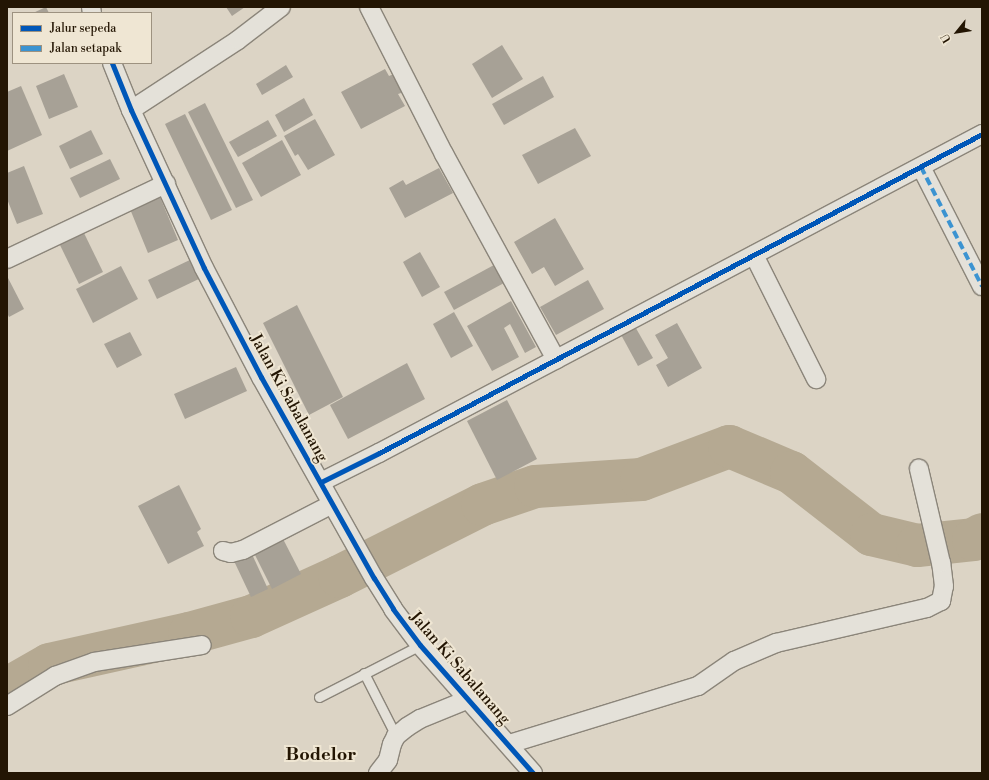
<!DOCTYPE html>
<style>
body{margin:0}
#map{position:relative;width:989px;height:780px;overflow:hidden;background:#dcd4c5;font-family:"Libre Bodoni",serif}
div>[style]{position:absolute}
.river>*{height:43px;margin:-21.5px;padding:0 21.5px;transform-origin:21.5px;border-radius:21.5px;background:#b5a992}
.building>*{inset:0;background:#a7a196}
.roads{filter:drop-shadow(1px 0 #8b857a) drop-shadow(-1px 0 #8b857a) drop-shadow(0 1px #8b857a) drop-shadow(0 -1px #8b857a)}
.service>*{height:9px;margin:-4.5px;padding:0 4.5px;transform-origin:4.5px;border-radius:4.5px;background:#e4e1d9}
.minor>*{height:18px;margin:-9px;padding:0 9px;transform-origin:9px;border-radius:9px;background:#e4e1d9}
.quiet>*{height:4px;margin-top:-2px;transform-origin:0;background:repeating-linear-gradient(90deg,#3b93d1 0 8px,transparent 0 12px)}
.cycleway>*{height:5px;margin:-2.5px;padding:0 2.5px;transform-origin:2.5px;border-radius:2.5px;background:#0057b8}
span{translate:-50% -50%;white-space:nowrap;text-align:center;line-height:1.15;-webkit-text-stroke:4px #efe6d3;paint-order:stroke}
.street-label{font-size:16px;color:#231503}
.quarter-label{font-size:18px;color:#231503;font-weight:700}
.frame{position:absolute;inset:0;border:8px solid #231503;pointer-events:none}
.legend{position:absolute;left:12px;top:12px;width:140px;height:52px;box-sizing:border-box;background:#efe6d3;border:1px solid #9d9280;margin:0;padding:5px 7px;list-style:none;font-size:12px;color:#231503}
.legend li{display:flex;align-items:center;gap:8px;height:20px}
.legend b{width:20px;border:1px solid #9d9280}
.north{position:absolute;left:937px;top:12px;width:40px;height:40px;-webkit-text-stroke:3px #efe6d3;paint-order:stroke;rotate:240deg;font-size:11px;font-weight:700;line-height:16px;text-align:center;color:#231503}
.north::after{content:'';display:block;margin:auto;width:14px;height:18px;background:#231503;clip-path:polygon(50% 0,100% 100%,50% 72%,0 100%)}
</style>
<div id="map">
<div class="river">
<i style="left:7px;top:688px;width:48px;rotate:-29.7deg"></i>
<i style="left:49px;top:664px;width:143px;rotate:-12.5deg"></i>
<i style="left:189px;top:633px;width:64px;rotate:-15.3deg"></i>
<i style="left:251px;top:616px;width:97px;rotate:-24.4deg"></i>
<i style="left:339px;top:576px;width:160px;rotate:-26.7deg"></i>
<i style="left:482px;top:504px;width:56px;rotate:-18.8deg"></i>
<i style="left:535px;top:486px;width:106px;rotate:-3.8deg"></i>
<i style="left:641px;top:479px;width:94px;rotate:-20.6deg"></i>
<i style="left:729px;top:446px;width:67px;rotate:22.8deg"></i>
<i style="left:791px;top:472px;width:101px;rotate:37.8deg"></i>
<i style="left:871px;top:534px;width:47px;rotate:13.4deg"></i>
<i style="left:917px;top:545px;width:56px;rotate:-6.1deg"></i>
<i style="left:973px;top:539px;width:10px;rotate:-29deg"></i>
</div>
<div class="building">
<i style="clip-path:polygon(46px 7px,49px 13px,33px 13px)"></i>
<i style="clip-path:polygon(226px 7px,245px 7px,232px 16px)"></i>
<i style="clip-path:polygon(502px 45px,523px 79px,492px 98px,472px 64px)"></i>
<i style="clip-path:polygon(286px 65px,293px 77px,262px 95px,256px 84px)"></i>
<i style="clip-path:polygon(385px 69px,389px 76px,394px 74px,404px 92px,398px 94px,405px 106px,361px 129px,341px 92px)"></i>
<i style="clip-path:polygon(64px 74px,78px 107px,49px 119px,36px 86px)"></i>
<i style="clip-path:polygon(543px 76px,554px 97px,504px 125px,492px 104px)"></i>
<i style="clip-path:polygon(21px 86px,42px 135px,7px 151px,7px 92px)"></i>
<i style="clip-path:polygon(304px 98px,313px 115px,284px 132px,275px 115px)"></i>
<i style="clip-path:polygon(205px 103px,253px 200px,236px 208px,188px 112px)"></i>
<i style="clip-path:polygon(185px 114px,232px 210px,211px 220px,165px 124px)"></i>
<i style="clip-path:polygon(315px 119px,335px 155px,308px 170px,298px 154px,295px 156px,284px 136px)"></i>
<i style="clip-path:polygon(268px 120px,277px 136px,238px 157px,229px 142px)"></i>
<i style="clip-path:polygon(575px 128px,591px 156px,538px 184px,522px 155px)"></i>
<i style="clip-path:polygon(91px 130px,103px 154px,70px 169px,59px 146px)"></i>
<i style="clip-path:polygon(282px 140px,301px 175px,261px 197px,242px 163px)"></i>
<i style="clip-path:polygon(110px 159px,120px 179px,80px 198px,70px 178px)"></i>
<i style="clip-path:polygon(24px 166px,43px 214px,17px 224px,7px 199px,7px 173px)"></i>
<i style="clip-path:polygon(439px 168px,453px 193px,405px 218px,389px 188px,403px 180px,406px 185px)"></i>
<i style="clip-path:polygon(160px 197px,178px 240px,148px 253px,130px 209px)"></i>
<i style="clip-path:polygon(555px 218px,584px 269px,555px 286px,544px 267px,532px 274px,514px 242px)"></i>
<i style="clip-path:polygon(83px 231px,103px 272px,79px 284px,59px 243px)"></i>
<i style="clip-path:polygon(420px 252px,440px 287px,422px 297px,403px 262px)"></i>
<i style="clip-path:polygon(194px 258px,203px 277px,157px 299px,148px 280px)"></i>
<i style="clip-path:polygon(494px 265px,504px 283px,454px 310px,444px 292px)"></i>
<i style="clip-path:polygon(121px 266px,138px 299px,93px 323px,76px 289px)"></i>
<i style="clip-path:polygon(7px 276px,24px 309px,9px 317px,7px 313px)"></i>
<i style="clip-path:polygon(588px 280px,604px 309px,556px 335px,540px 307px)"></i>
<i style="clip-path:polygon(511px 301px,536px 347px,525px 353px,510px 324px,504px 328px,519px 357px,492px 371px,467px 326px)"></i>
<i style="clip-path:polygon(297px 305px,343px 397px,309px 415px,263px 323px)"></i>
<i style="clip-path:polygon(454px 312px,473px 346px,451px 358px,433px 324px)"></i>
<i style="clip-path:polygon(633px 323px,653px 358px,638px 366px,619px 331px)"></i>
<i style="clip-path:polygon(677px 323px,702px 368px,668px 387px,656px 365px,668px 358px,655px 335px)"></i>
<i style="clip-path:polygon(130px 332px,142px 355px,117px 368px,104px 344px)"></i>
<i style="clip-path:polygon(407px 363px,425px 399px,348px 439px,330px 405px)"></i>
<i style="clip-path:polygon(236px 367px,247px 391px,185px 419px,174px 394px)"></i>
<i style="clip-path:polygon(507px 400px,537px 459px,497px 480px,467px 421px)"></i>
<i style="clip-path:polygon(179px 485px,201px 529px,197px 532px,204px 546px,168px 564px,138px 506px)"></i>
<i style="clip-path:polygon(281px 535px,301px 574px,272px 589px,252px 549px)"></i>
<i style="clip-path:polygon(251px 552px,268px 589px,251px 597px,234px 561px)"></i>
</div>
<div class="roads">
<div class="service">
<i style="left:364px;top:673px;width:71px;rotate:63.1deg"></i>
<i style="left:319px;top:697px;width:114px;rotate:-27.2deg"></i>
</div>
<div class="minor">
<i style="left:91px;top:7px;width:6px;rotate:81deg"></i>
<i style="left:369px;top:7px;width:165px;rotate:63deg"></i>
<i style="left:444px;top:154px;width:234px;rotate:61.4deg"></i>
<i style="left:112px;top:63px;width:51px;rotate:68deg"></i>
<i style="left:131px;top:110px;width:174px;rotate:65.2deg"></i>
<i style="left:204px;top:268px;width:123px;rotate:62.4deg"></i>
<i style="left:261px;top:377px;width:231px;rotate:60.7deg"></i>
<i style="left:374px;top:578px;width:36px;rotate:58deg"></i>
<i style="left:393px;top:609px;width:45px;rotate:53.1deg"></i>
<i style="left:420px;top:645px;width:171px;rotate:48.6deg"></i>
<i style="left:131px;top:110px;width:128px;rotate:-33.2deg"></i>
<i style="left:238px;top:40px;width:54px;rotate:-37.5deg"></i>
<i style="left:921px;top:167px;width:134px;rotate:62.9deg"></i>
<i style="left:754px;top:255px;width:139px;rotate:63.4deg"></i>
<i style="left:7px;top:259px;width:176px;rotate:-25.3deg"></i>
<i style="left:321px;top:482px;width:65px;rotate:-26.6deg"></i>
<i style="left:379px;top:453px;width:682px;rotate:-27.88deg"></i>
<i style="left:223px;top:551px;width:8px;rotate:14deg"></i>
<i style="left:231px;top:553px;width:12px;rotate:-14deg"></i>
<i style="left:243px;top:550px;width:100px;rotate:-27.3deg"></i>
<i style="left:7px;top:706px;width:57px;rotate:-32deg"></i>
<i style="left:55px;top:676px;width:41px;rotate:-19.7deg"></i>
<i style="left:94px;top:662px;width:109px;rotate:-8.9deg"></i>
<i style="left:509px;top:744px;width:198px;rotate:-17.1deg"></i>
<i style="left:698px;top:686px;width:44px;rotate:-34.8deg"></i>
<i style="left:734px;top:661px;width:46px;rotate:-23.2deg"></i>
<i style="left:776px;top:643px;width:155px;rotate:-13.1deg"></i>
<i style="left:927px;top:608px;width:16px;rotate:-27deg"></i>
<i style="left:941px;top:601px;width:15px;rotate:-79deg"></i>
<i style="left:944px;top:586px;width:23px;rotate:-97deg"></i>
<i style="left:941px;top:563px;width:97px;rotate:-103.2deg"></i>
<i style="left:378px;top:773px;width:16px;rotate:-52deg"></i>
<i style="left:388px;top:760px;width:16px;rotate:-76deg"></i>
<i style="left:392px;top:744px;width:9px;rotate:-63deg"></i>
<i style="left:396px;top:736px;width:14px;rotate:-39deg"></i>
<i style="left:407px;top:727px;width:15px;rotate:-32deg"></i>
<i style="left:420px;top:719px;width:53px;rotate:-22.2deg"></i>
</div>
</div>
<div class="quiet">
<i style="left:921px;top:167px;width:134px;rotate:62.9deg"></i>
</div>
<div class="cycleway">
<i style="left:112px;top:63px;width:51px;rotate:68deg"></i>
<i style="left:131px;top:110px;width:174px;rotate:65.2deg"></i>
<i style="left:204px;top:268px;width:123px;rotate:62.4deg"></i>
<i style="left:261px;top:377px;width:231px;rotate:60.7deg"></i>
<i style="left:374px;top:578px;width:36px;rotate:58deg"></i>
<i style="left:393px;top:609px;width:45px;rotate:53.1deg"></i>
<i style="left:420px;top:645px;width:171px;rotate:48.6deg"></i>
<i style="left:321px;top:482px;width:65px;rotate:-26.6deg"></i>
<i style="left:379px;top:453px;width:682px;rotate:-27.88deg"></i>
</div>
<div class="street-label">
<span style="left:289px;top:398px;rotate:61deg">Jalan Ki Sabalanang</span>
<span style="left:460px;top:668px;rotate:49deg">Jalan Ki Sabalanang</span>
</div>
<div class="quarter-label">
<span style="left:321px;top:755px">Bodelor</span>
</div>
<div class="frame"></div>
<ul class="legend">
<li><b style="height:5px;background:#0057b8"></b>Jalur sepeda</li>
<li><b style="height:5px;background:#3b93d1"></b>Jalan setapak</li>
</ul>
<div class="north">U</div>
</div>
